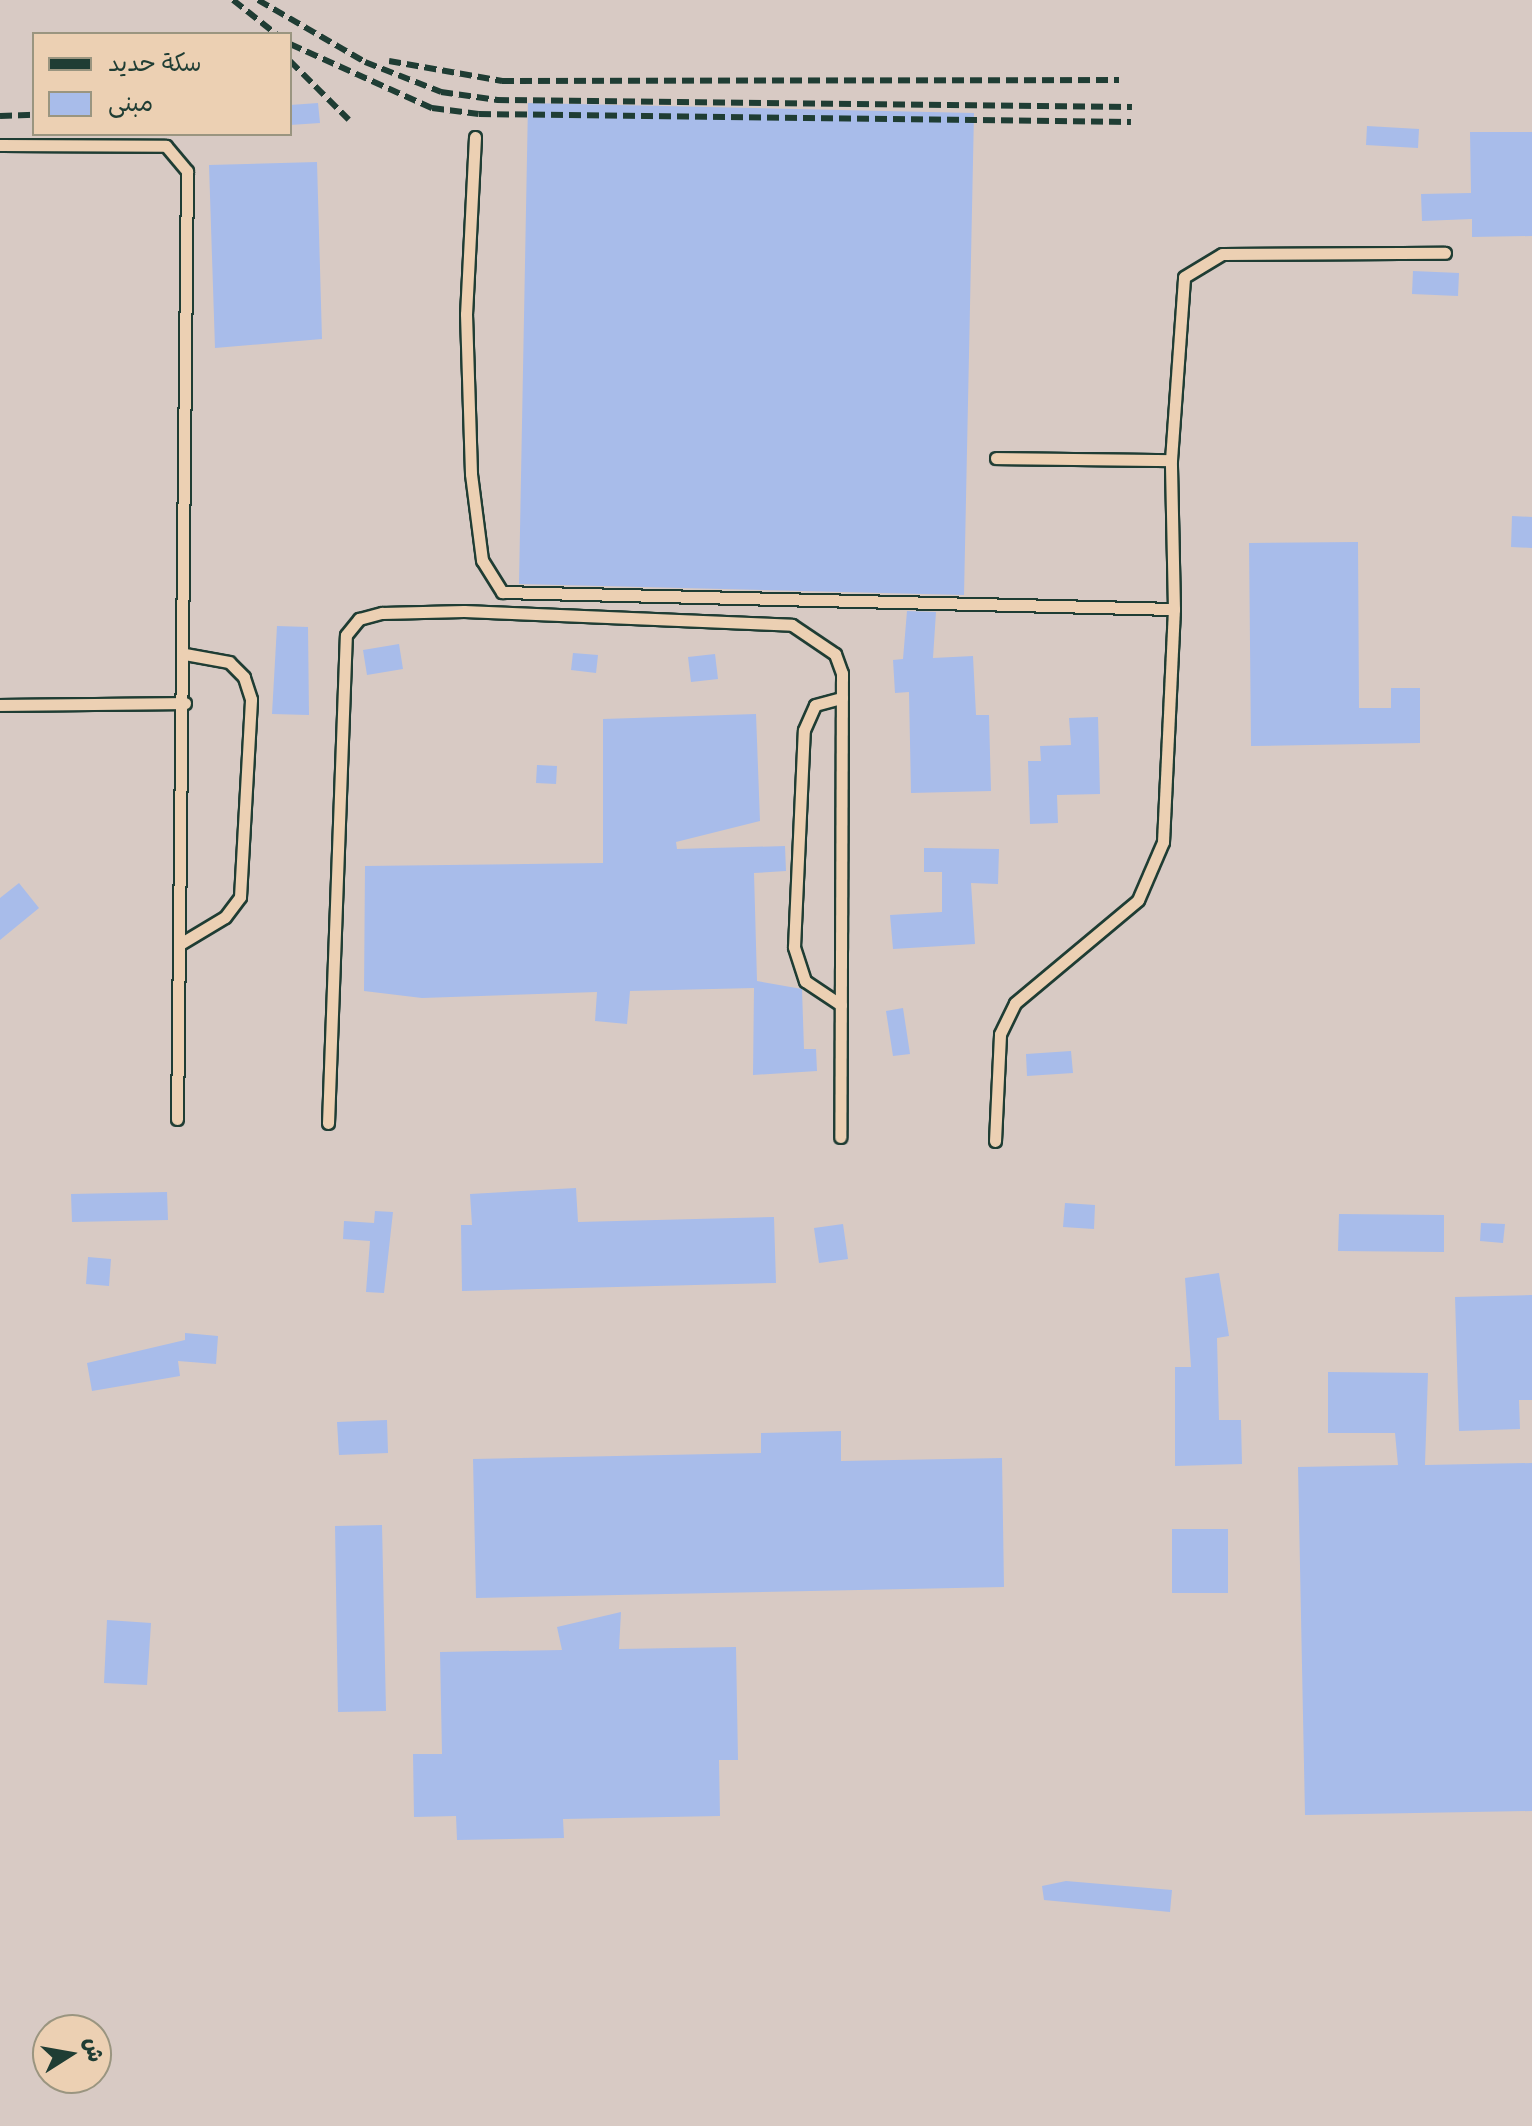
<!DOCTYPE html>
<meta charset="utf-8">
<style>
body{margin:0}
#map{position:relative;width:1532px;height:2126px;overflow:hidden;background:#d8cac4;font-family:Caveat,"Playpen Sans Arabic",sans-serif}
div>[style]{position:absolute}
.building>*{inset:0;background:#a8bcea}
.roads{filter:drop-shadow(2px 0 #1f3d34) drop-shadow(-2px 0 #1f3d34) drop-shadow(0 2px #1f3d34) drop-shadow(0 -2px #1f3d34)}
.lane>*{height:11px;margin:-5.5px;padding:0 5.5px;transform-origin:5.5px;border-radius:5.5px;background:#ecd0b3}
.rail>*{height:6px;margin-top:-3px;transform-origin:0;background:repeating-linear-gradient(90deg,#1f3d34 0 12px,transparent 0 18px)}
span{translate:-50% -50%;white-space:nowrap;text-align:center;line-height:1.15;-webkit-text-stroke:7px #ecd0b3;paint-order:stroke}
.legend{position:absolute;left:32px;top:32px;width:260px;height:104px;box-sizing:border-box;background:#ecd0b3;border:2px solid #9a9580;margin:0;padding:10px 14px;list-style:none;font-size:24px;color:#1f3d34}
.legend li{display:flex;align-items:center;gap:16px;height:40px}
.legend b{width:40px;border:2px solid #9a9580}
.north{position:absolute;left:32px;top:2014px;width:80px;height:80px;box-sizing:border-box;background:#ecd0b3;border:2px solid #9a9580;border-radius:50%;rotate:79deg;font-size:22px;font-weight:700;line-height:32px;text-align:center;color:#1f3d34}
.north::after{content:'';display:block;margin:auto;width:28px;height:36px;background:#1f3d34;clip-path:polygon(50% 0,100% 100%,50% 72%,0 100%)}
</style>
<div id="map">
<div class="building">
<i style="clip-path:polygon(318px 103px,320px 123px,290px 125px,290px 105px)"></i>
<i style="clip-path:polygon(528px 103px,974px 113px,964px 595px,519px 584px)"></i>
<i style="clip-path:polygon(1367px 126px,1419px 129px,1418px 148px,1366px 145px)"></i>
<i style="clip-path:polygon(1470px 132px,1532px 132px,1532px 236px,1472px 237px,1472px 219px,1422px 221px,1421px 194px,1471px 193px)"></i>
<i style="clip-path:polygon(317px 162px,322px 339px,215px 348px,209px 165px)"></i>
<i style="clip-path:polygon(1413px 271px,1459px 273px,1458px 296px,1412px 294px)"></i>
<i style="clip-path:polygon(1512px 516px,1532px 517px,1532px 548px,1511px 547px)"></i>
<i style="clip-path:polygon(1358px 542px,1359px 708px,1391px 708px,1391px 688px,1420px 688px,1420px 743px,1251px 746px,1249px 543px)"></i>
<i style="clip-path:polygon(907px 611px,936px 612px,933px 658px,973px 656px,976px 715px,989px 715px,991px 791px,911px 793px,909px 692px,895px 693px,893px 660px,903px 659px)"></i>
<i style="clip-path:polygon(277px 626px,308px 627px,309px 715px,272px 714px)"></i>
<i style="clip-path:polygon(399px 644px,403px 669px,367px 675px,363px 650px)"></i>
<i style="clip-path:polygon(573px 653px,598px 655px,596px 673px,571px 670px)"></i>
<i style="clip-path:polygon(715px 654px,718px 679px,691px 682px,688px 657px)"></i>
<i style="clip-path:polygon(756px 714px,760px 821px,676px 842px,677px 849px,785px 846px,786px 871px,754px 873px,757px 981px,802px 989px,804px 1049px,816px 1049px,817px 1071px,753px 1075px,754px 988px,630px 991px,627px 1024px,595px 1021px,597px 992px,422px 998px,364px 991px,365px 866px,603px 863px,603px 719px)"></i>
<i style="clip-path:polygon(1098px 717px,1100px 794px,1057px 795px,1058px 823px,1030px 824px,1028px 761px,1041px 761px,1040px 746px,1071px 745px,1069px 718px)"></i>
<i style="clip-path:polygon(537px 765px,557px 766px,556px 784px,536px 783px)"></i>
<i style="clip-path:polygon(924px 848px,999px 849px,998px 884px,971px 883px,975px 944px,893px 949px,890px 915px,942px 912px,942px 872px,924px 872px)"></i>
<i style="clip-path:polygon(19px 883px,39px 908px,0 940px,0 898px)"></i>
<i style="clip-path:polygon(903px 1008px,910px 1054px,893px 1056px,886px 1011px)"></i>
<i style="clip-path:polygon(1071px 1051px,1073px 1073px,1027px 1076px,1026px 1054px)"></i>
<i style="clip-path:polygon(576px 1188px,578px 1222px,774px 1217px,776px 1283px,462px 1291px,461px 1225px,472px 1225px,470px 1194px)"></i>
<i style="clip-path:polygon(167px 1192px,168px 1220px,72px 1222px,71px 1194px)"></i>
<i style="clip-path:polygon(1065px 1203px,1095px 1205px,1094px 1229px,1063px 1227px)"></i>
<i style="clip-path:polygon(375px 1211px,393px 1212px,384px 1293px,366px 1292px,370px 1241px,343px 1239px,344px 1221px,374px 1223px)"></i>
<i style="clip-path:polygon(1339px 1214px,1444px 1215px,1444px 1252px,1338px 1251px)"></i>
<i style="clip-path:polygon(1481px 1223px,1505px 1224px,1503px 1243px,1480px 1241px)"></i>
<i style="clip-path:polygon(843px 1224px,848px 1259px,819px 1263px,814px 1228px)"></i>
<i style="clip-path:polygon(88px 1257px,111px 1259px,109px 1286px,86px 1284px)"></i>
<i style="clip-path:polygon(1219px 1273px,1229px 1336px,1217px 1338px,1219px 1420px,1241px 1420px,1242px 1464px,1175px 1466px,1175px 1367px,1191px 1367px,1185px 1278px)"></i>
<i style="clip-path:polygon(1532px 1295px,1532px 1400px,1519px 1400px,1520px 1429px,1459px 1431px,1455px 1297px)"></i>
<i style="clip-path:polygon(185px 1333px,218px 1336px,216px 1364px,178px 1361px,180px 1376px,92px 1391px,87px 1363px,185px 1340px)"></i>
<i style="clip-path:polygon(1328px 1372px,1428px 1373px,1425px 1465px,1532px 1463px,1532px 1811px,1305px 1815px,1298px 1467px,1398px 1465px,1395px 1433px,1328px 1433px)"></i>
<i style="clip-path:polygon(387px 1420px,388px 1453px,339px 1455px,337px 1422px)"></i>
<i style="clip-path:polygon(841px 1431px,841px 1461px,1002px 1458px,1004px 1587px,476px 1598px,473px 1459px,761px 1453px,761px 1433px)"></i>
<i style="clip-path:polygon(382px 1525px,386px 1711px,338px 1712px,335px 1526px)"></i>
<i style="clip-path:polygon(1172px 1529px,1228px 1529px,1228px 1593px,1172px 1593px)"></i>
<i style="clip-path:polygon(621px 1612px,619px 1649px,736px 1647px,738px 1760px,719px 1760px,720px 1816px,563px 1819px,564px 1838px,457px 1840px,456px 1816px,414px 1817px,413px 1754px,442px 1754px,440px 1652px,562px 1650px,557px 1627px)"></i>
<i style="clip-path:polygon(107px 1620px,151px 1623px,147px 1685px,104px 1683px)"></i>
<i style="clip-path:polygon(1066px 1881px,1172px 1890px,1170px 1912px,1044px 1900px,1042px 1886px)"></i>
</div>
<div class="roads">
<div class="lane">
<i style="left:475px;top:137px;width:177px;rotate:92.9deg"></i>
<i style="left:466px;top:314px;width:160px;rotate:88.2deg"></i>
<i style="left:471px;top:474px;width:87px;rotate:82.7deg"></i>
<i style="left:482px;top:560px;width:38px;rotate:58deg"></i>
<i style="left:502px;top:592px;width:672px;rotate:1.45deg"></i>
<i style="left:0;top:145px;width:166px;rotate:0.3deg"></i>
<i style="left:166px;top:146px;width:33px;rotate:50deg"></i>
<i style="left:187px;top:171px;width:948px;rotate:90.6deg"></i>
<i style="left:996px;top:458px;width:175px;rotate:0.7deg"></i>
<i style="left:0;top:705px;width:185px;rotate:-0.6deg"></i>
<i style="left:180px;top:944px;width:52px;rotate:-31deg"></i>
<i style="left:225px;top:917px;width:25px;rotate:-53deg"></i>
<i style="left:240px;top:897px;width:198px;rotate:-86.8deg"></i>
<i style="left:251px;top:699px;width:23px;rotate:-108deg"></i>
<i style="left:244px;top:677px;width:21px;rotate:-135deg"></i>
<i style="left:229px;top:662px;width:45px;rotate:-169.7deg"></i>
<i style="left:841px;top:1005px;width:43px;rotate:-146.3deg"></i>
<i style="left:805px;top:981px;width:36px;rotate:-108deg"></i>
<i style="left:794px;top:947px;width:217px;rotate:-87.4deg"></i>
<i style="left:804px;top:730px;width:27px;rotate:-66deg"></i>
<i style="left:815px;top:705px;width:28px;rotate:-15deg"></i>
<i style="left:328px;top:1123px;width:488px;rotate:-87.9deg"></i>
<i style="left:346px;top:635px;width:21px;rotate:-51deg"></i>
<i style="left:359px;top:619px;width:24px;rotate:-15deg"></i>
<i style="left:382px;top:613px;width:82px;rotate:-1.4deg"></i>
<i style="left:464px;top:611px;width:328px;rotate:2.4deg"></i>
<i style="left:792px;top:625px;width:52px;rotate:34deg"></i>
<i style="left:835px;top:654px;width:20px;rotate:70deg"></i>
<i style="left:842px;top:673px;width:464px;rotate:90.2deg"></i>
<i style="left:995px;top:1141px;width:107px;rotate:-87.3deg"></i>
<i style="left:1000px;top:1034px;width:34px;rotate:-64deg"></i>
<i style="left:1015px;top:1003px;width:160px;rotate:-39.9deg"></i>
<i style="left:1138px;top:900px;width:63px;rotate:-66.7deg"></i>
<i style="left:1163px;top:842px;width:233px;rotate:-87.3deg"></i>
<i style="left:1174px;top:609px;width:149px;rotate:-91.2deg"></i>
<i style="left:1171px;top:460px;width:183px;rotate:-85.9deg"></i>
<i style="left:1184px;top:277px;width:44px;rotate:-31.2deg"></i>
<i style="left:1222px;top:254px;width:223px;rotate:-0.3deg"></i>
</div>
</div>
<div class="rail">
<i style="left:233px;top:0;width:55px;rotate:38.3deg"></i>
<i style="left:258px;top:0;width:124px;rotate:30.1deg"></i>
<i style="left:365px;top:62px;width:82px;rotate:21.5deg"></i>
<i style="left:441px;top:92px;width:57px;rotate:8.1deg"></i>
<i style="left:497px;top:100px;width:635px;rotate:0.63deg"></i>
<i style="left:290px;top:44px;width:156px;rotate:24.3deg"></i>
<i style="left:432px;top:108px;width:47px;rotate:7.3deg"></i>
<i style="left:479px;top:114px;width:652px;rotate:0.7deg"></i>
<i style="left:290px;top:61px;width:83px;rotate:45deg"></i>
<i style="left:389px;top:61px;width:115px;rotate:10deg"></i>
<i style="left:502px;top:81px;width:617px;rotate:-0.09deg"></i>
<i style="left:0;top:116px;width:34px;rotate:-2deg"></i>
</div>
<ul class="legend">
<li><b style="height:10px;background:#1f3d34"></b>سكة حديد</li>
<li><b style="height:22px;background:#a8bcea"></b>مبنى</li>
</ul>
<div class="north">ش</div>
</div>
